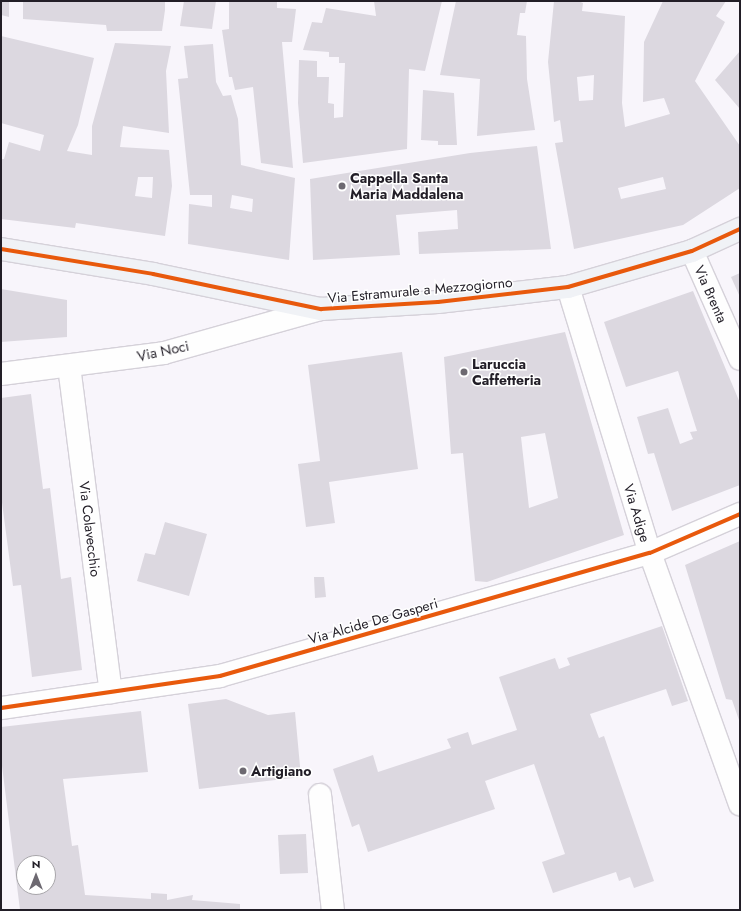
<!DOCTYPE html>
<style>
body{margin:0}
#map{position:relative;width:741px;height:911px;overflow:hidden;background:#f8f5fb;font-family:Jost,sans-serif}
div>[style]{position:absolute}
.building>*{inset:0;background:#dcd8e0}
.roads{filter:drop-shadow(1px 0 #d5d1d9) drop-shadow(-1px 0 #d5d1d9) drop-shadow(0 1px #d5d1d9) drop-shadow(0 -1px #d5d1d9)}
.street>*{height:22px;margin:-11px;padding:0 11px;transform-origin:11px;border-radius:11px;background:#fefefe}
.secondary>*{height:22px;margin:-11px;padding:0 11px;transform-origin:11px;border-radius:11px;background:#f0f2f6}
.cycleway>*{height:4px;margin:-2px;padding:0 2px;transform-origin:2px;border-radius:2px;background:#e8590c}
.dots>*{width:11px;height:11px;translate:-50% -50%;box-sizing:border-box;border:2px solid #fff;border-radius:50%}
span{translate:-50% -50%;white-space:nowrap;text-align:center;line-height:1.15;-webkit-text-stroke:3px #fff;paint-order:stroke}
.poi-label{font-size:14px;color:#221e27;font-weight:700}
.left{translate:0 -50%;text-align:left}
.street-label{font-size:14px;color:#221e27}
.frame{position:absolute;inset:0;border:2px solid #221e27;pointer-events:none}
.north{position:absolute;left:16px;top:855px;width:40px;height:40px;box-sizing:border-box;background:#fff;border:1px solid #a7a5a9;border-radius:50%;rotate:0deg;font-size:11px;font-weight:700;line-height:16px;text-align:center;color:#221e27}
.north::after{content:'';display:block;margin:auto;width:14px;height:18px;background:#6d6971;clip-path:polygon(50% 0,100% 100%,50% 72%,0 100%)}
</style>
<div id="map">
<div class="building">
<i style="clip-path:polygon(1px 1px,9px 1px,9px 17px,1px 15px)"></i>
<i style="clip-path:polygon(23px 1px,165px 1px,165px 10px,162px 31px,107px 31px,106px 25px,23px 19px)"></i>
<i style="clip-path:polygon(184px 1px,216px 1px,212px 29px,180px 26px)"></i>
<i style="clip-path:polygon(229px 1px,277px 1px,277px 8px,296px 9px,292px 42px,282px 42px,293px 168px,261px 163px,253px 87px,235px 90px,232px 77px,229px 77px,222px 30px,229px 29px)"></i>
<i style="clip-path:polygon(374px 1px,442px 1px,425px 71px,409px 69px,407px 149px,303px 163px,298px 103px,299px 60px,317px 61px,317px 77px,329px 77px,328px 103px,334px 104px,334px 118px,343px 117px,345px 63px,339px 63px,339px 57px,329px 57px,329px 52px,303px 50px,312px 22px,322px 23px,326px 8px,376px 16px)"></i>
<i style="clip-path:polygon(456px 1px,527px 1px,525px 13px,520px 13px,517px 35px,526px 36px,527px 79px,535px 130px,477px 136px,480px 79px,440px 75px)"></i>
<i style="clip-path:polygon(evenodd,554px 1px,578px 1px,583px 3px,582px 11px,625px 16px,622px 103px,625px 127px,670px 114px,664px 98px,643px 102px,644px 42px,663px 1px,726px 1px,716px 16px,725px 22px,695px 81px,740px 146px,740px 188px,683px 225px,574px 249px,555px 143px,563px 142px,560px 120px,554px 122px,548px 62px,554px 1px,594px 75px,593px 100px,579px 101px,577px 77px,594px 75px,554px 1px,663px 177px,666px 189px,621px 199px,618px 188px,663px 177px)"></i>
<i style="clip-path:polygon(evenodd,1px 36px,94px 58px,78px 125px,67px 151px,92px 155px,92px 126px,115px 43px,171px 46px,166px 71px,169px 133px,123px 126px,120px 147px,169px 150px,172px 186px,165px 236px,76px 223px,75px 228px,1px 219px,1px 159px,4px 159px,9px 142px,40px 151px,44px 135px,1px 123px,1px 36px,138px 177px,153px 177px,152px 198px,135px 196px,138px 177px)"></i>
<i style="clip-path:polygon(evenodd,213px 44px,216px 82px,223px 96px,231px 95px,238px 119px,241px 165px,295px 178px,289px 260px,188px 244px,189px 204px,212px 207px,212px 195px,190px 195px,178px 79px,188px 78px,184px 46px,213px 44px,232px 195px,253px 199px,252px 212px,230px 208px,232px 195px)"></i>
<i style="clip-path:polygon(740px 51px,740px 109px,715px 80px)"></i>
<i style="clip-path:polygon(423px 90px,454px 93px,457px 145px,438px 145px,438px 141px,421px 140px)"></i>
<i style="clip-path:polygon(537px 146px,551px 249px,419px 254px,418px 232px,458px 229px,457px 210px,396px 215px,400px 255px,313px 260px,310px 179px,470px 153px)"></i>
<i style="clip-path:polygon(740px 273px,740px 297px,731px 277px)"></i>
<i style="clip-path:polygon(1px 289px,67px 300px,67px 337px,1px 342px)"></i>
<i style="clip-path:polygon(693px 291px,740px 403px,740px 485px,672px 511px,654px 453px,648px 454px,637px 417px,668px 408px,680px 444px,693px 439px,690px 432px,697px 431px,678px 371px,626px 387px,604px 322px)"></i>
<i style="clip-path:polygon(evenodd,565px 332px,624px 535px,487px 582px,475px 581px,463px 453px,451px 454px,444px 357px,565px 332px,545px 433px,558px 498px,529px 508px,521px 437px,545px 433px)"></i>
<i style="clip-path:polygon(402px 352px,418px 469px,329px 482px,335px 523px,306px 527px,298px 464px,320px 461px,308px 365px)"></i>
<i style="clip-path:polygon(31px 394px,43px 489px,50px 488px,61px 579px,71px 577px,82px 670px,32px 677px,21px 585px,13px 586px,1px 495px,1px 398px)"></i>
<i style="clip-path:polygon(165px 522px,207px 534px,189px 596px,137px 581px,145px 553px,155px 555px)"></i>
<i style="clip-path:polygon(740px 541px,740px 723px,732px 700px,726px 699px,685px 565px)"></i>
<i style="clip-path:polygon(314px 577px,324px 577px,326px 597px,315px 598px)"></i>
<i style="clip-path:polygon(662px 626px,688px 701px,672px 706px,666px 689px,590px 714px,599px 738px,604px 736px,654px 881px,634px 888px,630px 877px,619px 881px,616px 872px,553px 893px,542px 862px,565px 854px,534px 764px,485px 781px,495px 809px,368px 852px,359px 824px,352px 827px,333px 769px,373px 755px,378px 772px,451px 748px,447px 739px,468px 732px,472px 745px,517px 730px,499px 677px,555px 658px,559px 669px,570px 665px,567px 658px)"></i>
<i style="clip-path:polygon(226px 699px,268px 715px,295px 712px,301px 777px,199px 789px,188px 704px)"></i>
<i style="clip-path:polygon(evenodd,141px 711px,148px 772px,63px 779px,72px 846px,78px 845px,85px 895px,151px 899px,151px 893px,167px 894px,167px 900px,193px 895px,192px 900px,240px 904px,240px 910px,20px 910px,1px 758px,1px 727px,141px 711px,24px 863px,48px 863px,48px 887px,24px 887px,24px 863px)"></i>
<i style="clip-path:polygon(306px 834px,308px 873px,280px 874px,278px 835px)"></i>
</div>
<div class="roads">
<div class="street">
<i style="left:692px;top:251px;width:118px;rotate:66deg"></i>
<i style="left:568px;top:287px;width:278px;rotate:72.9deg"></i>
<i style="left:650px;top:553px;width:267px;rotate:70.3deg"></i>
<i style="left:69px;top:366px;width:329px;rotate:82.7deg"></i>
<i style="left:1px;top:374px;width:164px;rotate:-7.3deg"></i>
<i style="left:164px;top:353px;width:163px;rotate:-15.7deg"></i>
<i style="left:1px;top:708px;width:221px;rotate:-8.3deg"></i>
<i style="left:220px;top:676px;width:447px;rotate:-16deg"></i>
<i style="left:650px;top:553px;width:98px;rotate:-23.4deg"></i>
<i style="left:320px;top:795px;width:116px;rotate:83.6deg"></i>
</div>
<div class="secondary">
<i style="left:1px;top:249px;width:154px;rotate:9.3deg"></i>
<i style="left:153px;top:274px;width:172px;rotate:11.8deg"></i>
<i style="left:321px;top:309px;width:117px;rotate:-3.4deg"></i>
<i style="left:438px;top:302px;width:131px;rotate:-6.6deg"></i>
<i style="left:568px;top:287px;width:129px;rotate:-16.2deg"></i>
<i style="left:692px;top:251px;width:53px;rotate:-24.6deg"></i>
</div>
</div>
<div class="cycleway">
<i style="left:1px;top:249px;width:154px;rotate:9.3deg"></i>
<i style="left:153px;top:274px;width:172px;rotate:11.8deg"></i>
<i style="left:321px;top:309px;width:117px;rotate:-3.4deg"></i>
<i style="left:438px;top:302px;width:131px;rotate:-6.6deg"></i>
<i style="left:568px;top:287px;width:129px;rotate:-16.2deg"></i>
<i style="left:692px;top:251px;width:53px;rotate:-24.6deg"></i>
<i style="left:1px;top:708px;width:221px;rotate:-8.3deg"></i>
<i style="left:220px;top:676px;width:447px;rotate:-16deg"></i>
<i style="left:650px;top:553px;width:98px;rotate:-23.4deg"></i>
</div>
<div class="dots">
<i style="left:342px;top:186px;background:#6d6971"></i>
<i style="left:464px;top:372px;background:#6d6971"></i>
<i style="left:243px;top:771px;background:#6d6971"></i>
</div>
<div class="poi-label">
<span class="left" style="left:350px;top:186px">Cappella Santa<br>Maria Maddalena</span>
<span class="left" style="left:472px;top:372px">Laruccia<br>Caffetteria</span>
<span class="left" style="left:251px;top:771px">Artigiano</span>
</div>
<div class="street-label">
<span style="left:420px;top:290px;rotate:-5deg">Via Estramurale a Mezzogiorno</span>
<span style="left:711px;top:294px;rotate:66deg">Via Brenta</span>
<span style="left:163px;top:351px;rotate:-12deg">Via Noci</span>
<span style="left:637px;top:513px;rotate:73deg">Via Adige</span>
<span style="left:90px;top:529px;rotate:83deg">Via Colavecchio</span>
<span style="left:373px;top:621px;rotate:-16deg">Via Alcide De Gasperi</span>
</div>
<div class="frame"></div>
<div class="north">N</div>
</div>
